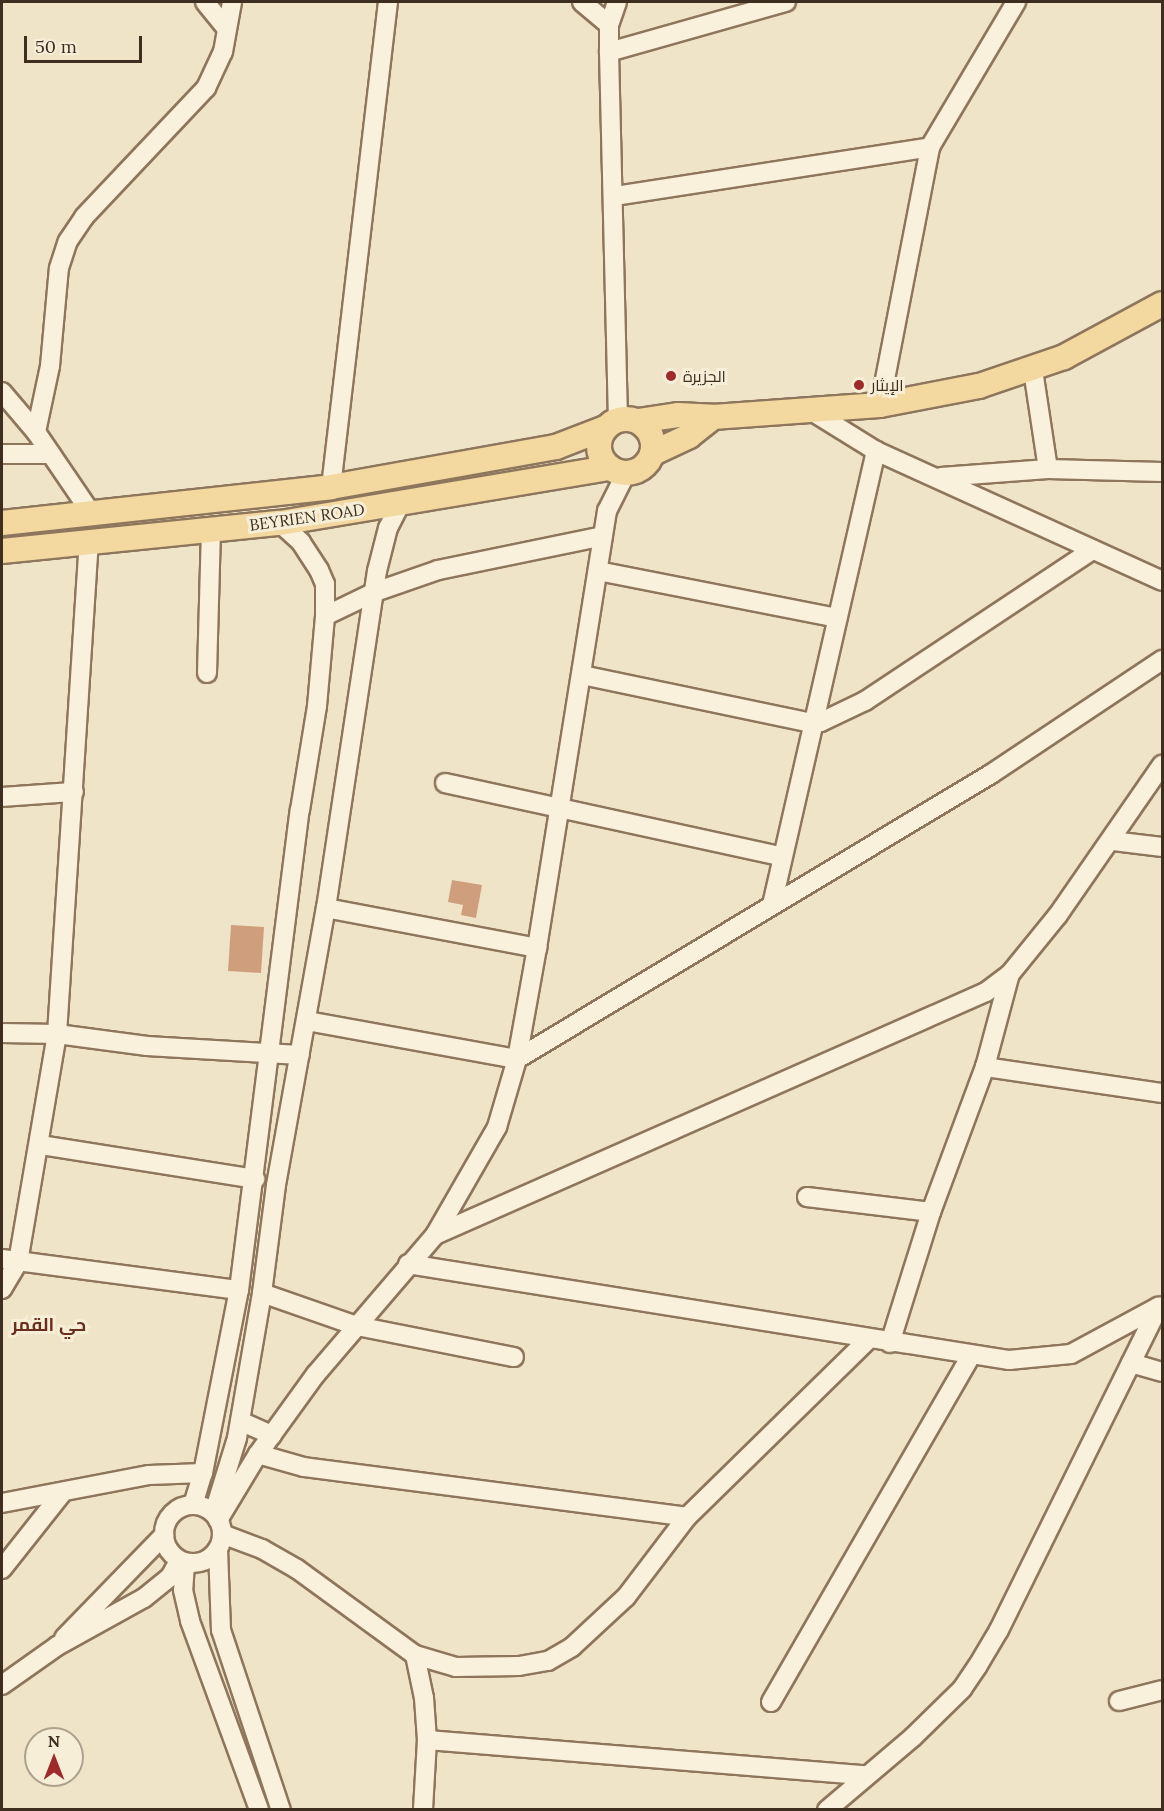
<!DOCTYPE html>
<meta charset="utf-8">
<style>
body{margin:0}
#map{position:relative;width:1164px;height:1811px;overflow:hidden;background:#f0e4c8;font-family:Lora,Cairo,serif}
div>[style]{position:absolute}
.building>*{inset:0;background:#cf9f7d}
.roads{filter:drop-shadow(2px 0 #8d765c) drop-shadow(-2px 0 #8d765c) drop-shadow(0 2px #8d765c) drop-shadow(0 -2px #8d765c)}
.minor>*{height:18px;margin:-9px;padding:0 9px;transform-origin:9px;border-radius:9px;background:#faf1dc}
.minor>.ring{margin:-9px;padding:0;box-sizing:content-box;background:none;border:18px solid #faf1dc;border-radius:50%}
.major>*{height:24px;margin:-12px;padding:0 12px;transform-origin:12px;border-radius:12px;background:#f3d9a0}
.major>.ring{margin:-12px;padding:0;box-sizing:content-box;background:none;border:24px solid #f3d9a0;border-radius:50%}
.dots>*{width:16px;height:16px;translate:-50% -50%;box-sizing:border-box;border:3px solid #f7eed8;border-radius:50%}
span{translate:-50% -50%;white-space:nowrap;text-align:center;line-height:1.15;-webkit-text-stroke:6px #f7eed8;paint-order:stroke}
.poi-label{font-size:16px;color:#3d2e20}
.left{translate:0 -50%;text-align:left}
.street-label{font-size:16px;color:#3d2e20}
.neighbourhood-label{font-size:18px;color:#6b2e1e;font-weight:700}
.frame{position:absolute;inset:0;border:3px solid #3d2e20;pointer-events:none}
.north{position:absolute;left:24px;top:1727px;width:60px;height:60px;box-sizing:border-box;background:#f7eed8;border:2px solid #ada18e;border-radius:50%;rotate:0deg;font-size:16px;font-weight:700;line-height:24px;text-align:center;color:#3d2e20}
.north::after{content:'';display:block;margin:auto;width:21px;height:27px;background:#9e2a2b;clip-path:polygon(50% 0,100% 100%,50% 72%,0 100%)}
.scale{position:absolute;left:24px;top:36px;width:118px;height:27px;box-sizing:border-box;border:3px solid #3d2e20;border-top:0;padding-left:8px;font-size:18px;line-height:21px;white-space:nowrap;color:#3d2e20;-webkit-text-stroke:4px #f7eed8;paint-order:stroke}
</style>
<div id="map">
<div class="building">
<i style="clip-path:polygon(452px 880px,482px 885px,476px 918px,461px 915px,463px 905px,448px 902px)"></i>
<i style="clip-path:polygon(231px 925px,264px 927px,261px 973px,228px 971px)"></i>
</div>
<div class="roads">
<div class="minor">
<i style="left:205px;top:2px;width:33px;rotate:51deg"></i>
<i style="left:582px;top:2px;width:35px;rotate:40deg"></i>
<i style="left:617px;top:2px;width:24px;rotate:109deg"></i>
<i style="left:609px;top:25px;width:27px;rotate:90deg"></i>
<i style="left:609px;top:52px;width:368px;rotate:88.6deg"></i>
<i style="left:609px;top:52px;width:184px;rotate:-15.8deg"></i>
<i style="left:615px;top:196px;width:319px;rotate:-8.8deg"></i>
<i style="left:1033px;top:370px;width:100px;rotate:81.4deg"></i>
<i style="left:2px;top:392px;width:52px;rotate:49.6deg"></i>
<i style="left:36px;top:432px;width:98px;rotate:55.8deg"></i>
<i style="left:880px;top:405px;width:263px;rotate:-79deg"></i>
<i style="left:930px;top:147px;width:169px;rotate:-59.3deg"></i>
<i style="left:810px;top:410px;width:78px;rotate:31.8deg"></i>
<i style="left:876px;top:451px;width:314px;rotate:24.4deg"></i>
<i style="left:36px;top:432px;width:67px;rotate:-78deg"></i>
<i style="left:50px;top:366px;width:98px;rotate:-84.8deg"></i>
<i style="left:59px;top:268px;width:28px;rotate:-72deg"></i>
<i style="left:68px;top:241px;width:29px;rotate:-56deg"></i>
<i style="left:84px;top:217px;width:178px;rotate:-46.6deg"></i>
<i style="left:206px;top:88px;width:40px;rotate:-65deg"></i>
<i style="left:223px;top:52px;width:51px;rotate:-79.8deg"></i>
<i style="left:2px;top:454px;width:49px"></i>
<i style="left:941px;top:477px;width:107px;rotate:-4.3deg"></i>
<i style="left:1048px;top:469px;width:114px;rotate:1.5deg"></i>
<i style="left:331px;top:487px;width:488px;rotate:-83.3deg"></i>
<i style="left:598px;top:571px;width:244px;rotate:11.1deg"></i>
<i style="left:325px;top:616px;width:55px;rotate:-25.6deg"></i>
<i style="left:375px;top:592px;width:67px;rotate:-19.2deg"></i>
<i style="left:438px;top:570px;width:168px;rotate:-11.6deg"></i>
<i style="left:207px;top:673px;width:145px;rotate:-88.4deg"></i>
<i style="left:582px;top:675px;width:234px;rotate:11.8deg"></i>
<i style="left:811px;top:723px;width:10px;rotate:-6deg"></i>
<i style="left:821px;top:722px;width:49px;rotate:-25.5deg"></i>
<i style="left:865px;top:701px;width:273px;rotate:-33.6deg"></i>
<i style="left:445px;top:783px;width:344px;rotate:12.3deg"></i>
<i style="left:2px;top:797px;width:72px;rotate:-4deg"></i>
<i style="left:1112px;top:841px;width:50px;rotate:6.8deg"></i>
<i style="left:772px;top:905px;width:466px;rotate:-77.1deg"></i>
<i style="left:326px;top:908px;width:215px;rotate:10.7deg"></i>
<i style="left:307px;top:1021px;width:213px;rotate:10.3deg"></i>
<i style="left:517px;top:1059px;width:553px;rotate:-31.02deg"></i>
<i style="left:991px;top:774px;width:206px;rotate:-33.7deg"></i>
<i style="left:2px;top:1033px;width:55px;rotate:1deg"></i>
<i style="left:57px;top:1034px;width:91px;rotate:7.6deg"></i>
<i style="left:147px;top:1046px;width:153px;rotate:3.4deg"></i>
<i style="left:985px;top:1067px;width:179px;rotate:8.4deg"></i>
<i style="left:41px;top:1145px;width:217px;rotate:9deg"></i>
<i style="left:807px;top:1197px;width:125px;rotate:6.9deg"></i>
<i style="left:435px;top:1235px;width:602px;rotate:-23.8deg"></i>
<i style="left:986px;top:992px;width:30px;rotate:-37deg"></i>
<i style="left:1010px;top:974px;width:76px;rotate:-50.9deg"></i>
<i style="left:1058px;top:915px;width:183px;rotate:-55.3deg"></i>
<i style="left:2px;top:1259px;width:239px;rotate:7.5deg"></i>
<i style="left:408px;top:1264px;width:609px;rotate:9.08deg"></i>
<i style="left:1009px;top:1360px;width:62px;rotate:-5.5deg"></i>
<i style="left:1071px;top:1354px;width:99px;rotate:-28.4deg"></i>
<i style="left:2px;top:1289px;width:31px;rotate:-59deg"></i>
<i style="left:18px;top:1262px;width:231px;rotate:-80.3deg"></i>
<i style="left:57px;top:1034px;width:491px;rotate:-86.3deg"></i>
<i style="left:262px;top:1293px;width:101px;rotate:19.2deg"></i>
<i style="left:357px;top:1326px;width:160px;rotate:11.2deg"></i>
<i style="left:890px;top:1343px;width:137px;rotate:-72.6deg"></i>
<i style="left:931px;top:1212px;width:155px;rotate:-69.6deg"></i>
<i style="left:985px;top:1067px;width:96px;rotate:-75deg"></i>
<i style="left:1131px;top:1363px;width:32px;rotate:16deg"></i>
<i style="left:240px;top:1421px;width:35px;rotate:24deg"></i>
<i style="left:258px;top:1454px;width:48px;rotate:15.8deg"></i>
<i style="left:304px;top:1467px;width:386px;rotate:7.4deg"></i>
<i style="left:2px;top:1503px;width:150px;rotate:-10.8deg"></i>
<i style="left:149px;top:1475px;width:54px;rotate:-2.1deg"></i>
<i class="ring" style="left:164px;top:1505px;width:40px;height:40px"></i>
<i style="left:193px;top:1505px;width:34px;rotate:-73deg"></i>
<i style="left:203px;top:1473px;width:187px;rotate:-78.9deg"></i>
<i style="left:239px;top:1290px;width:484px;rotate:-82.8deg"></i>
<i style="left:300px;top:810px;width:105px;rotate:-80.7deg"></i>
<i style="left:317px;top:706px;width:90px;rotate:-84.9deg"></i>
<i style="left:325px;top:616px;width:32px;rotate:-90deg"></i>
<i style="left:325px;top:584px;width:15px;rotate:-113deg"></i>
<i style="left:319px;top:570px;width:33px;rotate:-123deg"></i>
<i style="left:301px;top:542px;width:28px;rotate:-138deg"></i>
<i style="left:216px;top:1506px;width:71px;rotate:-72.8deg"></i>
<i style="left:237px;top:1438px;width:147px;rotate:-80.2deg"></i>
<i style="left:262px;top:1293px;width:109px;rotate:-82.6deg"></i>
<i style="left:276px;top:1185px;width:281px;rotate:-79.8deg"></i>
<i style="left:326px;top:908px;width:341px;rotate:-81.4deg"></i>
<i style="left:377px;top:571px;width:44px;rotate:-75.7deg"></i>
<i style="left:388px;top:528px;width:28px;rotate:-63deg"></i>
<i style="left:218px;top:1520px;width:77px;rotate:-58.8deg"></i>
<i style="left:258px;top:1454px;width:99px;rotate:-54.1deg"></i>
<i style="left:316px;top:1374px;width:183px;rotate:-49.4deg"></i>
<i style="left:435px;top:1235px;width:125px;rotate:-60.1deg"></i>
<i style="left:497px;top:1127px;width:71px;rotate:-73.6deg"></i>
<i style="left:517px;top:1059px;width:113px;rotate:-79.8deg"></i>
<i style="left:537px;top:948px;width:443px;rotate:-80.9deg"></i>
<i style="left:607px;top:511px;width:42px;rotate:-63.4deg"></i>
<i style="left:222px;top:1534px;width:43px;rotate:20.6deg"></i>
<i style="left:262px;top:1549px;width:40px;rotate:29.7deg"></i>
<i style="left:297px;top:1569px;width:146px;rotate:36.1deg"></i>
<i style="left:415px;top:1655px;width:44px;rotate:78.2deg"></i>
<i style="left:424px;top:1698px;width:42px;rotate:85.9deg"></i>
<i style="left:427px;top:1740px;width:70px;rotate:93.3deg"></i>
<i style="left:218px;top:1549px;width:81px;rotate:87.9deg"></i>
<i style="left:221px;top:1630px;width:190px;rotate:71.6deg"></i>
<i style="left:185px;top:1564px;width:26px;rotate:94deg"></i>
<i style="left:183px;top:1590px;width:32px;rotate:77deg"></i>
<i style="left:190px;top:1621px;width:201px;rotate:69.9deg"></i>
<i style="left:2px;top:1569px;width:98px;rotate:-51.6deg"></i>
<i style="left:64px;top:1638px;width:144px;rotate:-45.8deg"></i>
<i style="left:415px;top:1655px;width:43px;rotate:16.3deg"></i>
<i style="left:456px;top:1667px;width:63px;rotate:-0.9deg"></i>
<i style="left:519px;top:1666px;width:29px;rotate:-10deg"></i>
<i style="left:548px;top:1661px;width:28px;rotate:-30deg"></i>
<i style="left:572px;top:1647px;width:74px;rotate:-42.8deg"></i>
<i style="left:626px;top:1597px;width:101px;rotate:-52.7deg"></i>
<i style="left:687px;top:1517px;width:253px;rotate:-44.4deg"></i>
<i style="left:2px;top:1685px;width:67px;rotate:-35.3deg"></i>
<i style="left:57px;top:1646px;width:99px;rotate:-28.9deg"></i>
<i style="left:144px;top:1598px;width:33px;rotate:-39deg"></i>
<i style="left:170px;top:1577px;width:18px;rotate:-61deg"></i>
<i style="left:1119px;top:1701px;width:44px;rotate:-14.3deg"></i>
<i style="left:771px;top:1702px;width:398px;rotate:-60deg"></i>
<i style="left:427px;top:1740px;width:439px;rotate:4.6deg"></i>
<i style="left:827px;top:1810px;width:113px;rotate:-40.3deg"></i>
<i style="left:913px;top:1737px;width:69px;rotate:-44.4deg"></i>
<i style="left:962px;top:1689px;width:27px;rotate:-56deg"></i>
<i style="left:977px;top:1667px;width:43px;rotate:-59.3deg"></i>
<i style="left:999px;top:1630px;width:361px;rotate:-63.7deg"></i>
</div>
<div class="major">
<i class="ring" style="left:599px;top:419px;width:30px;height:30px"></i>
<i style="left:638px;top:421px;width:40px;rotate:-8.5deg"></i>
<i style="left:678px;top:415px;width:35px;rotate:3deg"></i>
<i style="left:713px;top:417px;width:167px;rotate:-4.1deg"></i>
<i style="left:880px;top:405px;width:101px;rotate:-10.9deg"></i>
<i style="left:979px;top:386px;width:90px;rotate:-18.8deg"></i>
<i style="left:1064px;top:357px;width:111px;rotate:-28.4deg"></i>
<i style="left:653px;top:453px;width:40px;rotate:-25deg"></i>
<i style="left:689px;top:436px;width:31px;rotate:-38deg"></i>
<i style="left:2px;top:523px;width:331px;rotate:-6.2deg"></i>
<i style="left:331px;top:487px;width:229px;rotate:-10.1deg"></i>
<i style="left:556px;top:447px;width:53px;rotate:-21.2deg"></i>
<i style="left:2px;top:551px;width:279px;rotate:-5.8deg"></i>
<i style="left:280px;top:523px;width:335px;rotate:-9.5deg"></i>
</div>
</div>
<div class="dots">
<i style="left:671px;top:376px;background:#9e2a2b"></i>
<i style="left:859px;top:385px;background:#9e2a2b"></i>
</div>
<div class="poi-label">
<span class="left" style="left:683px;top:376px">الجزيرة</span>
<span class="left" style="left:871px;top:385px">الإيثار</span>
</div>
<div class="street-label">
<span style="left:307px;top:517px;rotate:-8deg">BEYRIEN ROAD</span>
</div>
<div class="neighbourhood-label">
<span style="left:49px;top:1325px">حي القمر</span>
</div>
<div class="frame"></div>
<div class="north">N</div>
<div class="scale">50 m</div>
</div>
